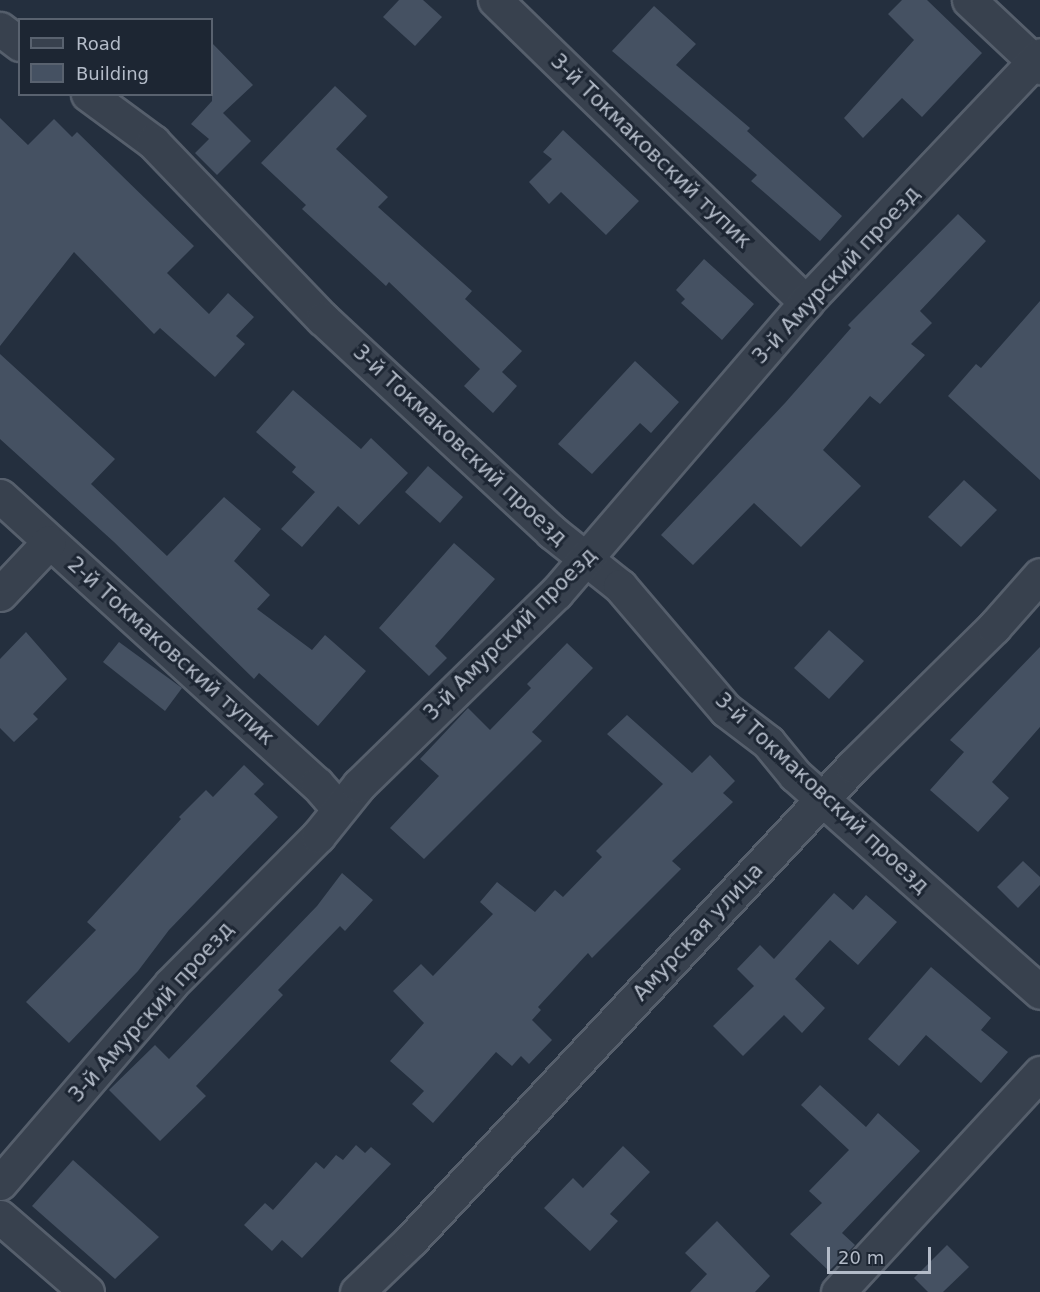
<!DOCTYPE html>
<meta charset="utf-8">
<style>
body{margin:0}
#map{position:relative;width:1040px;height:1292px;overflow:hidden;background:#242f3e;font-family:"DejaVu Sans",sans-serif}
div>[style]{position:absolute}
.building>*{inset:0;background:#455162}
.roads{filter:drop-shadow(2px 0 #565f6c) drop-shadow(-2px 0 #565f6c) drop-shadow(0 2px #565f6c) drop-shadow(0 -2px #565f6c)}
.street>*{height:33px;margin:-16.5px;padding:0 16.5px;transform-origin:16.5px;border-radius:16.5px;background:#38414e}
span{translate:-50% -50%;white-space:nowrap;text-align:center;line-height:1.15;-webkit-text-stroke:6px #1d2633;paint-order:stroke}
.street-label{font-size:21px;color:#b4bcc9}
.legend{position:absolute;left:18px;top:18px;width:195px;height:78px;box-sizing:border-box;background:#1d2633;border:2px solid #59626f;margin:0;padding:8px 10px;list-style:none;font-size:18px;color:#b4bcc9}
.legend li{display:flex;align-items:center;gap:12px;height:30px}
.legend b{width:30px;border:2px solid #59626f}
.scale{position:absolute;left:827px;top:1247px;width:104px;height:27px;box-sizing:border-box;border:3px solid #b4bcc9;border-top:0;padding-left:8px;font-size:18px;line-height:21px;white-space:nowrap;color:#b4bcc9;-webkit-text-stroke:4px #1d2633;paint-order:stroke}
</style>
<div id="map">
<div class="building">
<i style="clip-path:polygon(399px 0,423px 0,442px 17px,415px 46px,383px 17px)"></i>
<i style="clip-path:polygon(902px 0,927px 0,982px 53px,922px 117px,902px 98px,863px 138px,844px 118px,914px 40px,888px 14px)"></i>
<i style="clip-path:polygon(654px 6px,696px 44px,676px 65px,750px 128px,747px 131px,842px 216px,820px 241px,751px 181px,757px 175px,612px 51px)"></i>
<i style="clip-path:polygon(212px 43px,253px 85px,223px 113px,251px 141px,217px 175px,195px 153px,209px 139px,191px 124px,212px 101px)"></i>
<i style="clip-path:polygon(335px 86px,367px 116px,336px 149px,388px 197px,378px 207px,472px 291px,465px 299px,522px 351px,502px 372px,517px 386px,493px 413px,464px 386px,480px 369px,389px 282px,386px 286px,302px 209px,306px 205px,261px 163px)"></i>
<i style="clip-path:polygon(0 118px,28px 145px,54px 119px,72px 137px,77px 132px,194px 246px,167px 273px,209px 314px,228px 293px,254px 317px,236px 336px,245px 344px,215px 377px,160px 328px,154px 334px,74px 252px,0 346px)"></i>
<i style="clip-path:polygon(563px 130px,639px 201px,606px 235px,561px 192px,549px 204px,529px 182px,552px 159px,543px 152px)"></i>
<i style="clip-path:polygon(958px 214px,986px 241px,920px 311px,932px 323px,911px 344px,925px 355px,880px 404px,870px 396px,823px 450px,861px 486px,801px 547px,754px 503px,693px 565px,661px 535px,785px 403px,851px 328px,848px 325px)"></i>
<i style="clip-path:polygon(704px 259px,754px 304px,722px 340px,681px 303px,685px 299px,676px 290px)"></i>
<i style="clip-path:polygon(1040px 301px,1040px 480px,948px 396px,976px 364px,981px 368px)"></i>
<i style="clip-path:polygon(0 354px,115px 459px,91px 484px,167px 556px,224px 497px,261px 529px,234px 561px,270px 595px,257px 609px,312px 650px,325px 635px,366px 671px,318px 726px,259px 673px,254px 679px,114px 542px,0 439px)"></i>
<i style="clip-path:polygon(635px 361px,679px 402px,651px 433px,640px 423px,592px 474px,558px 444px)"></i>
<i style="clip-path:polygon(293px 390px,361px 449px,371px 438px,408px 473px,359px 525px,338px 506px,302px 547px,281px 529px,315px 492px,292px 472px,296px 467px,256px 432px)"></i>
<i style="clip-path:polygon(428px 466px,463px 497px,440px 523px,405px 492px)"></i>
<i style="clip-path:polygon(964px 480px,997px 510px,961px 547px,928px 517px)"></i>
<i style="clip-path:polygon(454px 543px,495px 579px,435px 646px,447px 658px,429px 676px,379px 628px)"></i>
<i style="clip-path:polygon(829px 630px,864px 661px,829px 699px,794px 668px)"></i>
<i style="clip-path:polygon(26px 632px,67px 679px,33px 714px,38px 719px,14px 742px,0 728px,0 659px)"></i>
<i style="clip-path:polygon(119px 642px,182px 688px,165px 711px,103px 662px)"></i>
<i style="clip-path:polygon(567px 643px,593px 668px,532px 732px,542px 741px,424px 859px,390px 828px,439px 776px,420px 759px,468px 708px,490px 730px,531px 688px,527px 684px)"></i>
<i style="clip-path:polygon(1040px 647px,1040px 727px,992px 782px,1009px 798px,978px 832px,930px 790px,964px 752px,950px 740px)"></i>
<i style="clip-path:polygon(627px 715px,692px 773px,710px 755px,735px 781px,723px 793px,733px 802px,672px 861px,681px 869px,592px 958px,588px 953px,538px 1007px,541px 1010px,532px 1020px,552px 1040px,529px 1064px,521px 1056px,512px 1066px,496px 1052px,433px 1123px,412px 1104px,424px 1091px,390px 1061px,424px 1023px,393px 991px,421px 964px,433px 976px,493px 914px,480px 902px,497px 882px,535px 912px,555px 890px,563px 897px,602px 857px,596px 851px,663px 784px,607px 734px)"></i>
<i style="clip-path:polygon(244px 765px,264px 784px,254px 794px,278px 817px,169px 930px,138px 971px,69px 1043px,26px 1002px,96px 930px,87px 922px,181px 819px,179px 817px,206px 790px,213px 797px)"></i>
<i style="clip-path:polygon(1023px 861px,1040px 877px,1040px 885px,1018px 908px,997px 887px)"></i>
<i style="clip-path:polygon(342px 873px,373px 900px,345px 931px,340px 926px,278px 990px,283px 995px,196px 1086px,206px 1096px,160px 1141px,109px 1090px,155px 1045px,169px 1059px,317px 906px)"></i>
<i style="clip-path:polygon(834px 893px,853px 910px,866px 895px,897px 922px,858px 965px,830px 940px,795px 979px,825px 1008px,802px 1033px,784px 1015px,743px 1056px,713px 1026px,754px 986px,737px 969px,760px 945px,774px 959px)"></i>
<i style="clip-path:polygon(931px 967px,991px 1018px,981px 1030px,1008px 1052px,981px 1083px,926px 1035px,899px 1066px,868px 1039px)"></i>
<i style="clip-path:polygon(820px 1085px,866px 1127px,878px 1113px,920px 1151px,842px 1233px,855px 1245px,829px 1271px,790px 1234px,822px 1203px,809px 1191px,849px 1150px,801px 1105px)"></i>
<i style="clip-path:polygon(356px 1145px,365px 1153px,371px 1147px,391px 1164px,302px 1258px,282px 1240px,272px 1251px,244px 1225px,265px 1203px,273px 1210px,316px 1162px,324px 1169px,336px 1155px,343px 1160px)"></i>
<i style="clip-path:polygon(623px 1146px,650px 1172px,610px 1214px,618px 1221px,590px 1251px,544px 1208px,573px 1178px,583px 1188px)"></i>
<i style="clip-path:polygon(73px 1160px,159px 1237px,115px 1279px,32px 1206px)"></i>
<i style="clip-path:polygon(717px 1221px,770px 1276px,755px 1292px,690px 1292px,707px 1274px,685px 1253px)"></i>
<i style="clip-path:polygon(947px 1245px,969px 1267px,943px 1292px,928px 1292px,914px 1278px)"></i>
</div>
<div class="roads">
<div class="street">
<i style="left:495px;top:0;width:434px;rotate:44.2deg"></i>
<i style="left:969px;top:0;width:98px;rotate:43.3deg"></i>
<i style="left:0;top:29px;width:25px;rotate:37deg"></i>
<i style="left:88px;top:94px;width:81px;rotate:36.4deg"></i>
<i style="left:153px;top:142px;width:245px;rotate:46.2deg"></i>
<i style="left:323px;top:319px;width:313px;rotate:42.9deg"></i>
<i style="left:552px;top:532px;width:87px;rotate:38.5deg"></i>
<i style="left:620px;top:586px;width:163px;rotate:49.5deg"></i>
<i style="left:726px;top:710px;width:53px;rotate:37.3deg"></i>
<i style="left:768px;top:742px;width:43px;rotate:50.7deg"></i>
<i style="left:795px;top:775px;width:327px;rotate:41.5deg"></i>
<i style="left:0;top:496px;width:428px;rotate:42.3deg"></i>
<i style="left:317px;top:784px;width:33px;rotate:49deg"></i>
<i style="left:0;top:594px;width:71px;rotate:-46.7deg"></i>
<i style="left:0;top:1183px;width:262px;rotate:-49.3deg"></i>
<i style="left:171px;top:984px;width:209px;rotate:-45.2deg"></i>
<i style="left:318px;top:836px;width:65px;rotate:-51.2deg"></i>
<i style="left:359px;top:785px;width:275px;rotate:-44.3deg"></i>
<i style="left:556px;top:593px;width:384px;rotate:-49.3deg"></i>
<i style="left:806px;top:302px;width:340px;rotate:-46.5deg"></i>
<i style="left:0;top:1217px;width:115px;rotate:40.8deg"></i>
<i style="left:357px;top:1292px;width:75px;rotate:-43.9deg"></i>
<i style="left:411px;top:1240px;width:648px;rotate:-47deg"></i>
<i style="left:853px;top:766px;width:198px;rotate:-44.6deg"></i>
<i style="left:994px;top:627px;width:69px;rotate:-48.5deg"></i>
<i style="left:838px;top:1292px;width:298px;rotate:-47.3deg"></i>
</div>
</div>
<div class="street-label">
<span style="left:651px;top:151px;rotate:44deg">3-й Токмаковский тупик</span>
<span style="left:836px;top:275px;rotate:-47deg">3-й Амурский проезд</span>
<span style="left:460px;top:445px;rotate:43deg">3-й Токмаковский проезд</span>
<span style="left:510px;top:634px;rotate:-45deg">3-й Амурский проезд</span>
<span style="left:171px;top:651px;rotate:42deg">2-й Токмаковский тупик</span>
<span style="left:822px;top:793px;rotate:43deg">3-й Токмаковский проезд</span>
<span style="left:698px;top:932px;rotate:-47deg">Амурская улица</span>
<span style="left:151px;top:1012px;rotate:-48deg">3-й Амурский проезд</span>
</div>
<ul class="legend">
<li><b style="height:8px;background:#38414e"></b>Road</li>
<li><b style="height:16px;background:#455162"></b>Building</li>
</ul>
<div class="scale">20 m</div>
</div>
